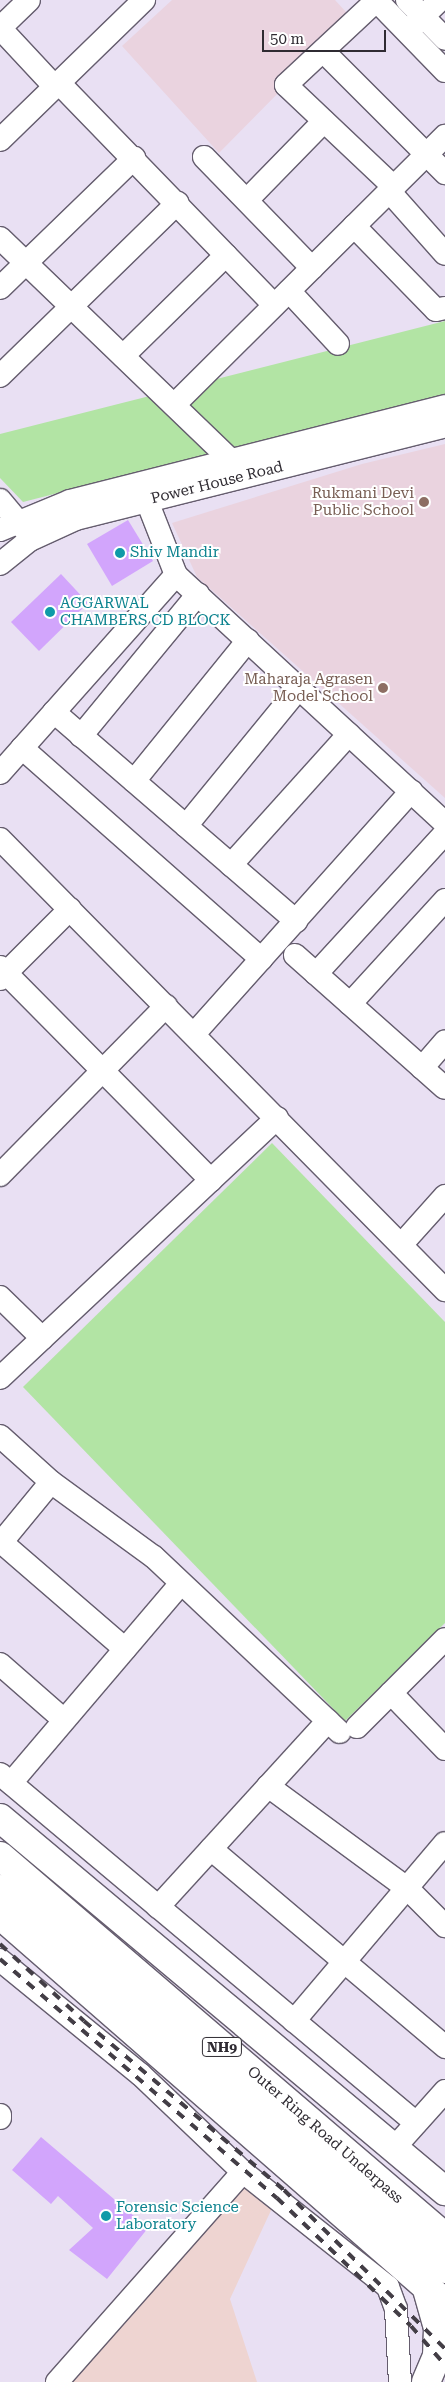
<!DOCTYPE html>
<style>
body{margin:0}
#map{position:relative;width:445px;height:2382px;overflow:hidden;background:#e9e0f3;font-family:"Roboto Serif",serif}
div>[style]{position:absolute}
.commercial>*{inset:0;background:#eed4d1}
.education>*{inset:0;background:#ead3df}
.green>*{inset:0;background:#b2e4a4}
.building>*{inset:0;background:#d2a5fc}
.roads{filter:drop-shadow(1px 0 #655d6e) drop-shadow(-1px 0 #655d6e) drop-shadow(0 1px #655d6e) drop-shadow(0 -1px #655d6e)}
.minor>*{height:22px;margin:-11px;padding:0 11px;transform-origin:11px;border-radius:11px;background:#fff}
.major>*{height:28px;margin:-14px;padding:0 14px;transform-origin:14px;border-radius:14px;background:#fff}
.highway>*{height:28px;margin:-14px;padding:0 14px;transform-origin:14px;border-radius:14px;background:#fff}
.rail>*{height:4px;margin-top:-2px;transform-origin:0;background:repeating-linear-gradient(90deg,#433e46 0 9px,transparent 0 18px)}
.dots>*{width:14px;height:14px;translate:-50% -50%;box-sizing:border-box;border:2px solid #fff;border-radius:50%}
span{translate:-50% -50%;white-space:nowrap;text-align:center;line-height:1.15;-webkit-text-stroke:4px #fff;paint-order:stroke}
.shield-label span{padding:1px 4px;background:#fff;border:1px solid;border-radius:4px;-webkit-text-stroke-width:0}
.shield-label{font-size:14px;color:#2f2b32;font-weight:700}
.street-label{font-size:15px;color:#2f2b32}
.education-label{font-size:15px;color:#785e54}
.right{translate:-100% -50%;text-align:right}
.culture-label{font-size:15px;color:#0d838f}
.left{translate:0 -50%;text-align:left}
.scale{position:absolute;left:262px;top:30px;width:124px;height:22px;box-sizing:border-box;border:2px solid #2f2b32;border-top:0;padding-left:6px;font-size:15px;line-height:18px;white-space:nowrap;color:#2f2b32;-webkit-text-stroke:4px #fff;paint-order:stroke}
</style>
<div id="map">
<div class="commercial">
<i style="clip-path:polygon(244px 2177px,273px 2206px,230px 2299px,257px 2382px,63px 2382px)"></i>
</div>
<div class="education">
<i style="clip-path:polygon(172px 0,335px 0,358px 25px,286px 85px,219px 153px,122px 46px)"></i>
<i style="clip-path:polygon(445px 444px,445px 798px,197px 577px,172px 523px,362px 464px)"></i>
</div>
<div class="green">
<i style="clip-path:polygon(445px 321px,445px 394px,23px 502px,0 478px,0 434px)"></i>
<i style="clip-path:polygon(272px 1143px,445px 1322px,445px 1623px,345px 1721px,23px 1387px)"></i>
</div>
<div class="building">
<i style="clip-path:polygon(128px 520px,153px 561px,112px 586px,87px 544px)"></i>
<i style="clip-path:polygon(61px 574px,88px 603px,39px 651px,11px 622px)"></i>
<i style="clip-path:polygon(41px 2137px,148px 2228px,107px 2279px,69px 2250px,93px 2228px,58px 2196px,51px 2204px,12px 2170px)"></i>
</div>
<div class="roads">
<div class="minor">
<i style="left:376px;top:0;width:99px;rotate:45.8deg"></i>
<i style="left:407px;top:0;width:54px;rotate:45.7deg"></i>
<i style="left:376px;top:1px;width:123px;rotate:137deg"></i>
<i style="left:286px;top:85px;width:149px;rotate:43.4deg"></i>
<i style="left:412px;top:27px;width:39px;rotate:-44deg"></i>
<i style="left:0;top:28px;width:81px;rotate:47deg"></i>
<i style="left:0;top:28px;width:40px;rotate:-44deg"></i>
<i style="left:323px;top:51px;width:173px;rotate:45deg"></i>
<i style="left:59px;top:83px;width:309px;rotate:45.9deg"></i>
<i style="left:0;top:140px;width:201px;rotate:-44.2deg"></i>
<i style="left:204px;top:157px;width:155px;rotate:45.8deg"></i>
<i style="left:389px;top:191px;width:84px;rotate:48.4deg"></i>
<i style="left:247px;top:200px;width:110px;rotate:-45.7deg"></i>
<i style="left:354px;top:226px;width:117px;rotate:45.7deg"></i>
<i style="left:436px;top:310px;width:9px;rotate:-13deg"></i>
<i style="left:0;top:238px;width:320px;rotate:43.9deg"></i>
<i style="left:0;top:288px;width:187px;rotate:-44.1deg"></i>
<i style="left:289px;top:291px;width:72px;rotate:47.2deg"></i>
<i style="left:123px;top:356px;width:144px;rotate:-44.4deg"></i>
<i style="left:0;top:376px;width:248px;rotate:-44.3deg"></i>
<i style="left:174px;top:405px;width:382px;rotate:-44.8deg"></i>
<i style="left:0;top:500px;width:39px;rotate:50deg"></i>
<i style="left:147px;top:501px;width:79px;rotate:68.6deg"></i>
<i style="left:176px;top:575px;width:366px;rotate:42.7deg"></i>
<i style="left:0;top:530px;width:76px;rotate:-22.5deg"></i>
<i style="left:70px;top:501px;width:387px;rotate:-14.2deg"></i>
<i style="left:0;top:564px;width:38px;rotate:-39deg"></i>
<i style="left:30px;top:540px;width:51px;rotate:-24.5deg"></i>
<i style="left:76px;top:519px;width:381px;rotate:-14.1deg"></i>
<i style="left:54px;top:712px;width:320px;rotate:40.8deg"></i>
<i style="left:81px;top:736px;width:184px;rotate:-50.5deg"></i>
<i style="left:22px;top:748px;width:319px;rotate:41.4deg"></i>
<i style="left:0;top:773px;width:265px;rotate:-48.4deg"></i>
<i style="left:134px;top:781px;width:181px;rotate:-51deg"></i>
<i style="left:186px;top:826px;width:178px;rotate:-50.7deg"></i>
<i style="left:0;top:839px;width:634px;rotate:45.38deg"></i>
<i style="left:231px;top:865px;width:176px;rotate:-48deg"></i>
<i style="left:295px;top:955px;width:200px;rotate:41.6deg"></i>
<i style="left:0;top:967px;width:300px;rotate:45.3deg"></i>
<i style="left:316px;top:974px;width:191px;rotate:-47.5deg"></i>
<i style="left:0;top:979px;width:99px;rotate:-45deg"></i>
<i style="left:350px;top:1004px;width:141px;rotate:-47.6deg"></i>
<i style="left:194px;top:1034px;width:326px;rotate:-48.2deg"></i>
<i style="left:422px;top:1068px;width:35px;rotate:-49deg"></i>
<i style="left:0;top:1175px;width:237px;rotate:-45.5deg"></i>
<i style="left:401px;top:1245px;width:66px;rotate:-48.1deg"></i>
<i style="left:0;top:1297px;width:59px;rotate:44.3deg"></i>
<i style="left:0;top:1378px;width:380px;rotate:-43.2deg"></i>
<i style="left:0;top:1436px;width:69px;rotate:42deg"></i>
<i style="left:51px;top:1482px;width:127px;rotate:36.1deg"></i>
<i style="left:154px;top:1557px;width:255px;rotate:43.3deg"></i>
<i style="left:0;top:1541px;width:165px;rotate:40.8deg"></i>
<i style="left:0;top:1544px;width:80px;rotate:-50.6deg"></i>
<i style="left:0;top:1664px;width:85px;rotate:41.2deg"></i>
<i style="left:391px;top:1693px;width:78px;rotate:46deg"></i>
<i style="left:357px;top:1727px;width:124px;rotate:-45deg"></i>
<i style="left:0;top:1774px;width:543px;rotate:39.99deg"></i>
<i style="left:11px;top:1783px;width:262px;rotate:-49.6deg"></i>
<i style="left:268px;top:1786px;width:172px;rotate:36.3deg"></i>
<i style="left:407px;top:1888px;width:54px;rotate:45deg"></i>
<i style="left:211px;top:1849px;width:307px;rotate:40.2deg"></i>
<i style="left:158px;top:1907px;width:252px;rotate:-47.6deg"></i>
<i style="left:0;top:1960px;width:181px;rotate:39.2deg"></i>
<i style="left:140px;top:2074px;width:142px;rotate:43.6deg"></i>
<i style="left:243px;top:2172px;width:185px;rotate:38.4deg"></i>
<i style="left:388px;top:2287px;width:23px;rotate:70deg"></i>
<i style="left:396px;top:2309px;width:73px;rotate:86.9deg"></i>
<i style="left:294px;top:2021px;width:233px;rotate:-49.7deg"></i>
<i style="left:0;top:2115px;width:3px;rotate:90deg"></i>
<i style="left:395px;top:2147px;width:75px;rotate:-48.2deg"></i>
<i style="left:57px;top:2382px;width:281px;rotate:-48.5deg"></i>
</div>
<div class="major">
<i style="left:0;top:1818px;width:581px;rotate:39.97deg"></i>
<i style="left:0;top:1915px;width:590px;rotate:41.09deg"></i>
<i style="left:426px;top:2286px;width:44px;rotate:74.1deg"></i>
<i style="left:438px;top:2328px;width:28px;rotate:92deg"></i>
<i style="left:437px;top:2356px;width:28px;rotate:113deg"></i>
</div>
<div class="highway">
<i style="left:0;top:1856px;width:586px;rotate:40.57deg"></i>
<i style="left:0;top:1889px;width:585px;rotate:40.5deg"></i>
</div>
</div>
<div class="rail">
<i style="left:0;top:1944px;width:114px;rotate:42.5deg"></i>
<i style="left:84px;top:2021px;width:262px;rotate:40.2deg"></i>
<i style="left:284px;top:2190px;width:226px;rotate:44.6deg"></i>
<i style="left:0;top:1959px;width:366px;rotate:40.8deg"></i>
<i style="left:277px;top:2198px;width:185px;rotate:43.7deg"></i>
<i style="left:411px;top:2326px;width:52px;rotate:48.9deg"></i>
</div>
<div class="dots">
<i style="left:424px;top:502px;background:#8d6e63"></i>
<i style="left:120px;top:553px;background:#0f9aa8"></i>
<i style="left:50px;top:612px;background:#0f9aa8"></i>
<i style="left:383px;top:688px;background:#8d6e63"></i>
<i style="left:106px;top:2216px;background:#0f9aa8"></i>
</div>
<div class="shield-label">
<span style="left:222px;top:2047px">NH9</span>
</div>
<div class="street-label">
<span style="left:217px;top:483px;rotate:-14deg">Power House Road</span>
<span style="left:325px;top:2135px;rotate:41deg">Outer Ring Road Underpass</span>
</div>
<div class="education-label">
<span class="right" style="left:414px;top:502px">Rukmani Devi<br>Public School</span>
<span class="right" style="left:373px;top:688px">Maharaja Agrasen<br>Model School</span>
</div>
<div class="culture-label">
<span class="left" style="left:130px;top:553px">Shiv Mandir</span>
<span class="left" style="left:60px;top:612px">AGGARWAL<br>CHAMBERS CD BLOCK</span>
<span class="left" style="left:116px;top:2216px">Forensic Science<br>Laboratory</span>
</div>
<div class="scale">50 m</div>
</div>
